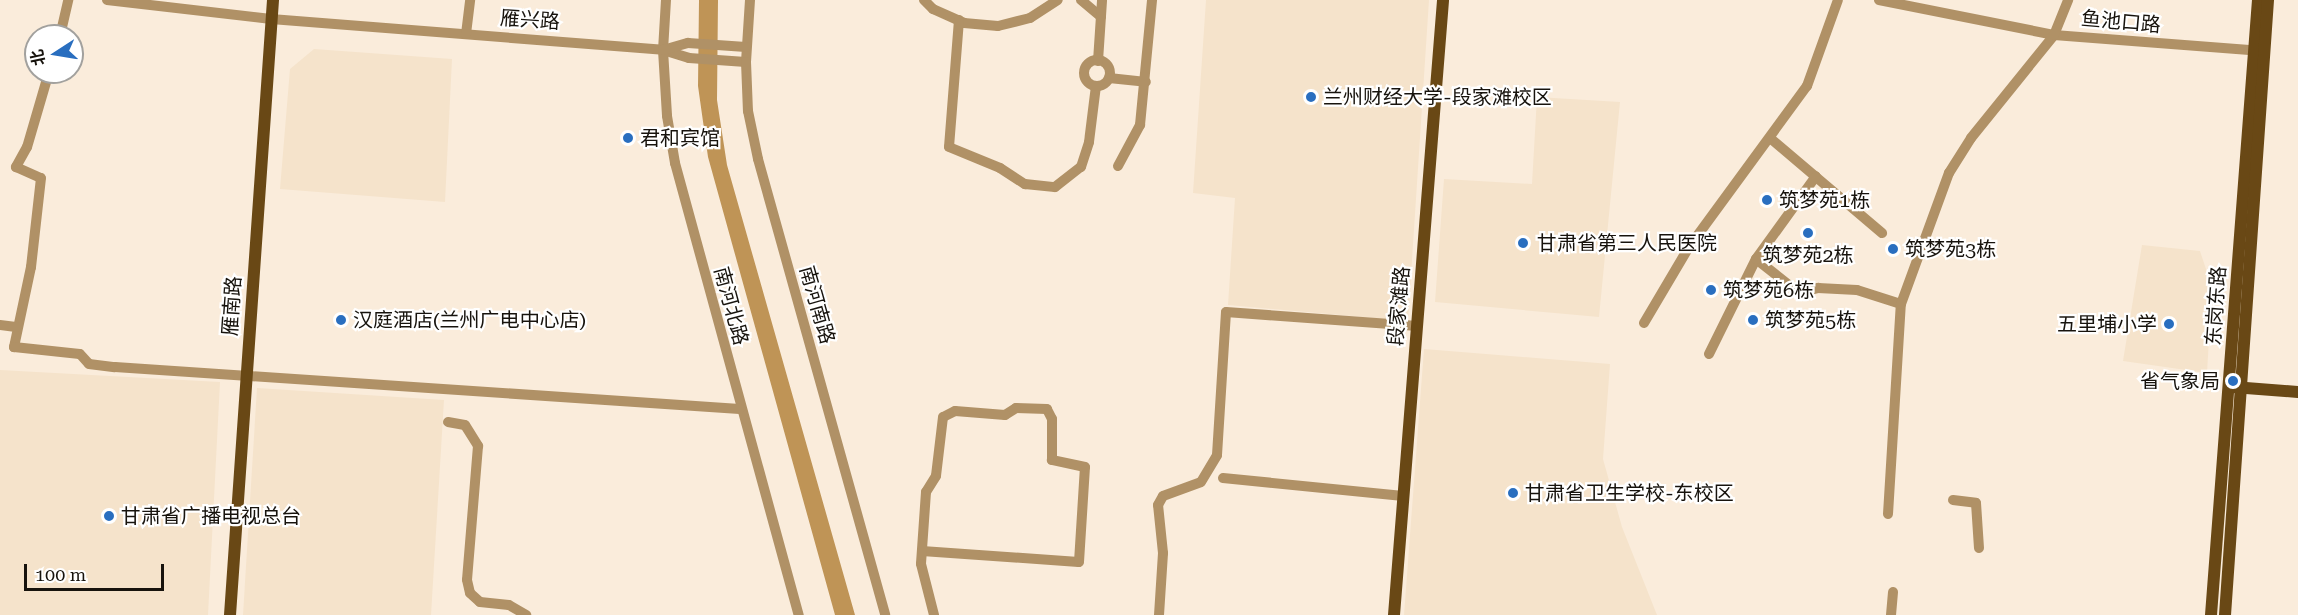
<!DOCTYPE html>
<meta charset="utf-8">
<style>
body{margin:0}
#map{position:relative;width:2298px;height:615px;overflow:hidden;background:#faecdb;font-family:"Roboto Serif","Noto Sans SC",serif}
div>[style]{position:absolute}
.built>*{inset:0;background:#f5e3cb}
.water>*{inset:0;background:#bf9456}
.minor>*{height:10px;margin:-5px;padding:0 5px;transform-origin:5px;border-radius:5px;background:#b09166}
.minor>.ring{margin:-5px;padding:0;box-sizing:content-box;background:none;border:10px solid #b09166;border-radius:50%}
.major>*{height:12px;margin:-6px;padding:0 6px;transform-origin:6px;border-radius:6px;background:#694815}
.dots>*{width:16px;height:16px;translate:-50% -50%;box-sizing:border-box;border:3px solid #fff;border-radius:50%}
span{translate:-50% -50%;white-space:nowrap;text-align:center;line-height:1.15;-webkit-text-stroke:4.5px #fff;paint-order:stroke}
.street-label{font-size:20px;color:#17130d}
.poi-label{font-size:20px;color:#17130d}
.left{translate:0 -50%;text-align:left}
.right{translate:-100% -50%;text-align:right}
.north{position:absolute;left:24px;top:24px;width:60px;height:60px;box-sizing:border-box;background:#fff;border:2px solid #a2a19e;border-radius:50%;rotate:258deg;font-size:16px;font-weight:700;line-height:24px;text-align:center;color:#17130d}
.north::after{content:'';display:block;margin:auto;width:21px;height:27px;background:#296ebf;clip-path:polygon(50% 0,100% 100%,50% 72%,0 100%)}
.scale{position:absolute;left:24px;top:564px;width:140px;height:27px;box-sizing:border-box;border:3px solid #17130d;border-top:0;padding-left:8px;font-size:18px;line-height:21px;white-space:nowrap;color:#17130d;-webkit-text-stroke:4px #fff;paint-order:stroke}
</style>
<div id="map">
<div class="built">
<i style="clip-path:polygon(1206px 0,1429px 0,1408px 321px,1228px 305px,1235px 198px,1193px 193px)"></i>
<i style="clip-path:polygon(314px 49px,452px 59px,445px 202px,280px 189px,290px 69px)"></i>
<i style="clip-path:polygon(1537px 97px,1620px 102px,1599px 317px,1435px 302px,1444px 179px,1532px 184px)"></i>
<i style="clip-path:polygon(2142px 245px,2200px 251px,2212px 287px,2207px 373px,2123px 361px)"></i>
<i style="clip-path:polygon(1424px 349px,1610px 364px,1603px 459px,1622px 527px,1657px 615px,1404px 615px)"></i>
<i style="clip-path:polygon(0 370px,220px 382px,208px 615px,0 615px)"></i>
<i style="clip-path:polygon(257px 388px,444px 400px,431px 615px,243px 615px)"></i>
</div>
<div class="water">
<i style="clip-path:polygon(699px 0,718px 0,717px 100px,727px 165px,855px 615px,835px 615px,708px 157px,698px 86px)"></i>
</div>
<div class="minor">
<i style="left:107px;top:0;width:165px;rotate:6.6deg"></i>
<i style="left:271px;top:19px;width:393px;rotate:4.5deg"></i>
<i style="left:663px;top:50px;width:27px;rotate:17deg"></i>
<i style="left:689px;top:58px;width:57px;rotate:4deg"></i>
<i style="left:666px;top:0;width:50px;rotate:93.4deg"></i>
<i style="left:663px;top:50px;width:66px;rotate:86.5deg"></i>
<i style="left:667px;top:116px;width:48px;rotate:80.3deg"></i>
<i style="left:675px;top:163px;width:469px;rotate:74.7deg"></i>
<i style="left:750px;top:0;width:62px;rotate:93.7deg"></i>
<i style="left:746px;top:62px;width:49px;rotate:87.7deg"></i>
<i style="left:748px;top:111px;width:49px;rotate:78.2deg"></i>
<i style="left:758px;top:159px;width:473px;rotate:74.4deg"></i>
<i style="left:924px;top:0;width:13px;rotate:45deg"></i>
<i style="left:933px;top:9px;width:34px;rotate:24deg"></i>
<i style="left:964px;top:23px;width:34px;rotate:5deg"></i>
<i style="left:998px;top:26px;width:33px;rotate:-14deg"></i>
<i style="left:1030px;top:18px;width:33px;rotate:-33deg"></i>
<i style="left:1081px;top:0;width:26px;rotate:40deg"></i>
<i style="left:1879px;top:0;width:178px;rotate:11.3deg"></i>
<i style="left:2054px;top:35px;width:209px;rotate:4.4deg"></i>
<i style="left:959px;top:20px;width:127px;rotate:94.5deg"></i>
<i style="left:949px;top:147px;width:55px;rotate:22.4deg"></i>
<i style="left:1000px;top:168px;width:30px;rotate:33deg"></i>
<i style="left:1025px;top:184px;width:30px;rotate:6deg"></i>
<i style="left:1055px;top:187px;width:33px;rotate:-38deg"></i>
<i style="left:1081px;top:167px;width:26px;rotate:-72deg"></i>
<i style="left:1089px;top:142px;width:56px;rotate:-82.9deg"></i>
<i style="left:466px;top:34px;width:34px;rotate:-83deg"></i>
<i style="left:60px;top:36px;width:37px;rotate:-77deg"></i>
<i style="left:663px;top:50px;width:26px;rotate:-16deg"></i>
<i style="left:688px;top:43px;width:58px;rotate:3.9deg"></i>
<i class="ring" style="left:1084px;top:60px;width:16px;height:16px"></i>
<i style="left:1098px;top:61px;width:61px;rotate:-86.2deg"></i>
<i style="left:49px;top:72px;width:78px;rotate:106.3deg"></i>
<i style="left:27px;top:147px;width:23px;rotate:119deg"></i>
<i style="left:16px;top:167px;width:27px;rotate:24deg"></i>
<i style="left:41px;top:178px;width:90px;rotate:96.4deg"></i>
<i style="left:31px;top:267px;width:82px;rotate:102deg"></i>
<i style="left:14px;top:347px;width:66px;rotate:6.1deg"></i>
<i style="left:80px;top:354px;width:13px;rotate:48deg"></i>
<i style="left:89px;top:364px;width:26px;rotate:7deg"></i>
<i style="left:115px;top:367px;width:626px;rotate:3.84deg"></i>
<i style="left:1109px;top:78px;width:37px;rotate:6deg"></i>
<i style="left:1770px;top:138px;width:147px;rotate:40.3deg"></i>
<i style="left:1118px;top:166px;width:47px;rotate:-61.8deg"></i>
<i style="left:1140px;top:125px;width:126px;rotate:-84.5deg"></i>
<i style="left:1756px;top:259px;width:55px;rotate:38.3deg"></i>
<i style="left:1799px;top:293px;width:20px;rotate:-15deg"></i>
<i style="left:1818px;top:288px;width:39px;rotate:3deg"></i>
<i style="left:1857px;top:290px;width:46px;rotate:17.7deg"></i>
<i style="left:1644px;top:323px;width:88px;rotate:-59.4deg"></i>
<i style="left:1689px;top:247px;width:200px;rotate:-53.8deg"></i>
<i style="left:1807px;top:86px;width:91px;rotate:-70.2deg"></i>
<i style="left:0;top:325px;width:16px;rotate:7deg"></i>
<i style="left:1709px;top:354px;width:106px;rotate:-63.7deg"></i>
<i style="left:1756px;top:259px;width:102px;rotate:-54.1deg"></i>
<i style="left:448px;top:422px;width:17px;rotate:10deg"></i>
<i style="left:465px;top:425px;width:25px;rotate:58deg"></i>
<i style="left:478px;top:446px;width:134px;rotate:94.7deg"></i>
<i style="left:467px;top:580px;width:13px;rotate:77deg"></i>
<i style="left:470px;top:593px;width:13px;rotate:42deg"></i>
<i style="left:480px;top:602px;width:29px;rotate:6deg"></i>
<i style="left:509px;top:605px;width:20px;rotate:30deg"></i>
<i style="left:1223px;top:478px;width:181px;rotate:5.7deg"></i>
<i style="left:1953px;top:500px;width:23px;rotate:7deg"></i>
<i style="left:1976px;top:503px;width:45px;rotate:86.2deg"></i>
<i style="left:1888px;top:514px;width:210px;rotate:-86.5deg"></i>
<i style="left:1901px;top:304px;width:140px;rotate:-69.9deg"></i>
<i style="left:1949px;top:173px;width:41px;rotate:-57.8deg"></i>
<i style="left:1971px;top:138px;width:132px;rotate:-51.1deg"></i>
<i style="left:2054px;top:35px;width:38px;rotate:-68deg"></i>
<i style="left:922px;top:551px;width:157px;rotate:4deg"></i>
<i style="left:1079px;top:562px;width:95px;rotate:-86.4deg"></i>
<i style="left:1085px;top:467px;width:34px;rotate:-168deg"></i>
<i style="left:1052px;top:460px;width:41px;rotate:-90deg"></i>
<i style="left:1052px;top:419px;width:11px;rotate:-117deg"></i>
<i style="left:1047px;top:409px;width:31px;rotate:-178deg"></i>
<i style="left:1016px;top:408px;width:13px;rotate:148deg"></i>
<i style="left:1005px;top:415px;width:50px;rotate:-175.4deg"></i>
<i style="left:955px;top:411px;width:13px;rotate:153deg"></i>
<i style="left:943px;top:417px;width:59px;rotate:96.8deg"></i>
<i style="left:936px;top:476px;width:19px;rotate:122deg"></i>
<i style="left:926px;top:492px;width:72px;rotate:94deg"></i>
<i style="left:921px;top:564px;width:53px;rotate:75.7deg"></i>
<i style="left:1159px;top:615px;width:62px;rotate:-86.3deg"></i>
<i style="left:1163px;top:553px;width:48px;rotate:-95.9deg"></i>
<i style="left:1158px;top:505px;width:10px;rotate:-61deg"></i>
<i style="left:1163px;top:496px;width:40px;rotate:-20.2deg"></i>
<i style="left:1201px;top:482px;width:31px;rotate:-59deg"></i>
<i style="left:1217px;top:455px;width:143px;rotate:-86.4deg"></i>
<i style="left:1226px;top:312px;width:192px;rotate:4.2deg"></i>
<i style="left:1891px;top:615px;width:23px;rotate:-85deg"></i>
</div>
<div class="major">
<i style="left:2233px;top:387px;width:65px;rotate:4.4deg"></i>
<i style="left:230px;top:615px;width:617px;rotate:-86deg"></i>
<i style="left:1394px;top:615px;width:617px;rotate:-85.44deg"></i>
<i style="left:2211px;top:615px;width:617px;rotate:-85.63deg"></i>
<i style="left:2225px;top:615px;width:617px;rotate:-86deg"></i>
</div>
<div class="dots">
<i style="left:1311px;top:97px;background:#296ebf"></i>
<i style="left:628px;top:138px;background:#296ebf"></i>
<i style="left:1767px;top:200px;background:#296ebf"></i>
<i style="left:1808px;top:233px;background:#296ebf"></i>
<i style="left:1523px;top:243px;background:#296ebf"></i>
<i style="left:1893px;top:249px;background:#296ebf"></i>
<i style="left:1711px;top:290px;background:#296ebf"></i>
<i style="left:341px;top:320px;background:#296ebf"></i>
<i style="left:1753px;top:320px;background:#296ebf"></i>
<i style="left:2169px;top:324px;background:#296ebf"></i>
<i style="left:2233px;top:381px;background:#296ebf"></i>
<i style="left:1513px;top:493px;background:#296ebf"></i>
<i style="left:109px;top:516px;background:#296ebf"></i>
</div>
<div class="street-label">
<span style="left:530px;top:20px;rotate:4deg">雁兴路</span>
<span style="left:2121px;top:22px;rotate:5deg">鱼池口路</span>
<span style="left:817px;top:305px;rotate:74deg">南河南路</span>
<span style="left:232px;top:306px;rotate:-86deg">雁南路</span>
<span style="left:731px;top:306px;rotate:75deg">南河北路</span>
<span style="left:1399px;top:306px;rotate:-85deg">段家滩路</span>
<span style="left:2216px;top:306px;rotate:-86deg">东岗东路</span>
</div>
<div class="poi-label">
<span class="left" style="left:1323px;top:97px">兰州财经大学-段家滩校区</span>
<span class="left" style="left:640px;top:138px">君和宾馆</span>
<span class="left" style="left:1779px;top:200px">筑梦苑1栋</span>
<span class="left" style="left:1537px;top:243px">甘肃省第三人民医院</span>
<span class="left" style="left:1905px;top:249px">筑梦苑3栋</span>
<span style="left:1808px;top:255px">筑梦苑2栋</span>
<span class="left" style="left:1723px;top:290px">筑梦苑6栋</span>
<span class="left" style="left:353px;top:320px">汉庭酒店(兰州广电中心店)</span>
<span class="left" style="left:1765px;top:320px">筑梦苑5栋</span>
<span class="right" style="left:2157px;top:324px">五里埔小学</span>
<span class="right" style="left:2220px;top:381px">省气象局</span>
<span class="left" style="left:1525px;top:493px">甘肃省卫生学校-东校区</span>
<span class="left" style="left:121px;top:516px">甘肃省广播电视总台</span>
</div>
<div class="north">北</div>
<div class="scale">100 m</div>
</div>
